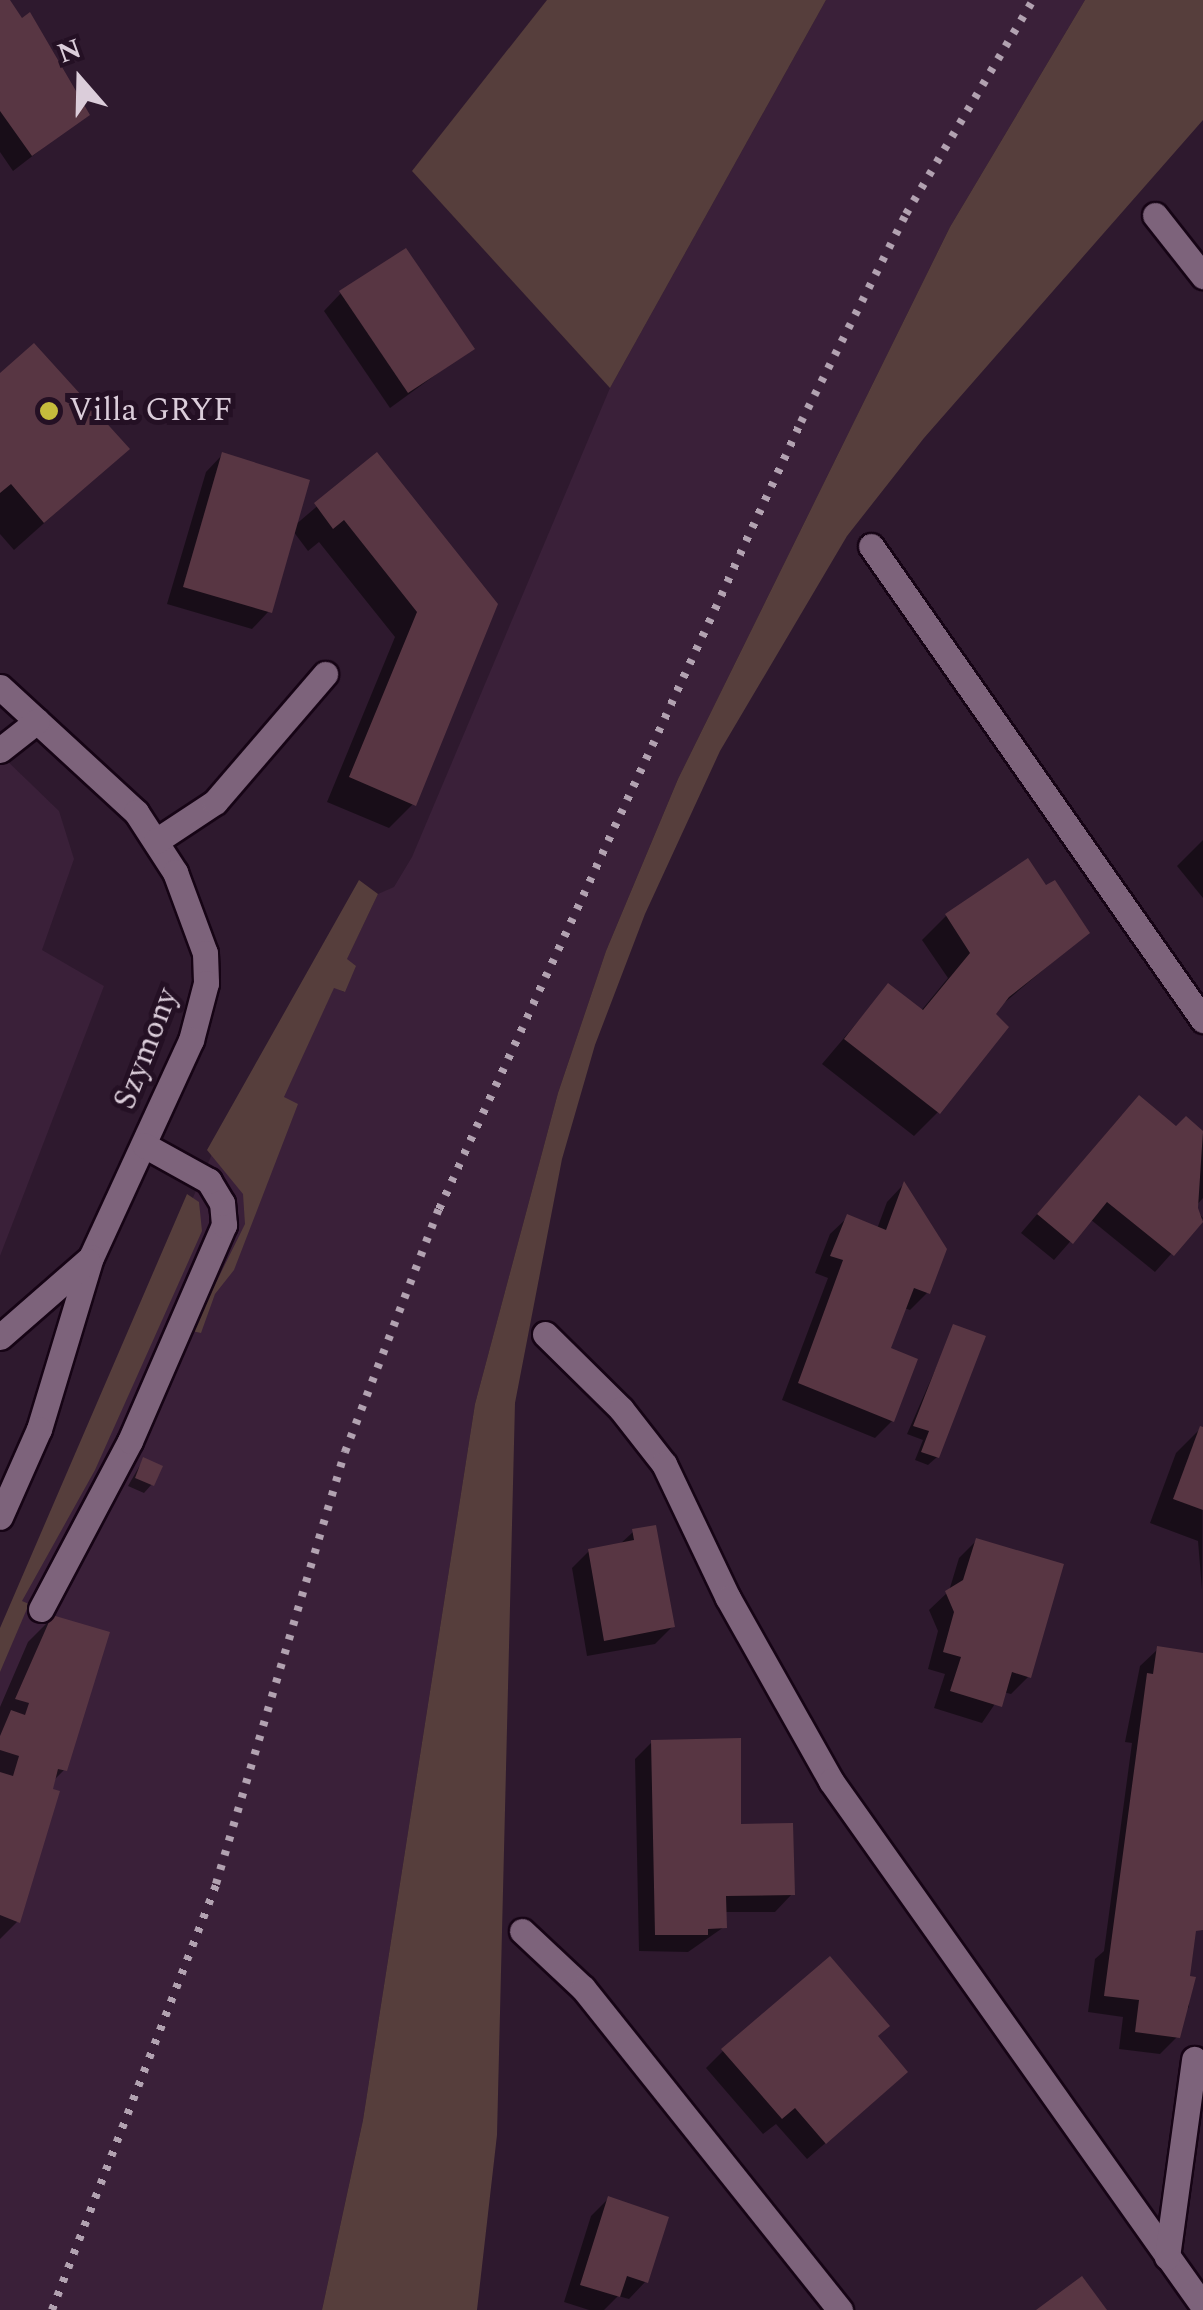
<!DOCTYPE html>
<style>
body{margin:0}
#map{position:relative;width:1203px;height:2310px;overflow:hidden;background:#2e192e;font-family:Spectral,serif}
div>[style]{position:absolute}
.built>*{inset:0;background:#3a2039}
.green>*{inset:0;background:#563e3c}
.shadow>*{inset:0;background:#0007}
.building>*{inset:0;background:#583643}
.roads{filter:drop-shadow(2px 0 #160415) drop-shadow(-2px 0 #160415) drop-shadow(0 2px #160415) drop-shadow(0 -2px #160415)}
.minor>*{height:25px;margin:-12.5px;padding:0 12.5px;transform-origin:12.5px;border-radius:12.5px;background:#7d637b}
.rail>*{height:8px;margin-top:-4px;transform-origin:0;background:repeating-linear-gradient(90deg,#b2a2b1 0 5px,transparent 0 15px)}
.dots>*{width:28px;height:28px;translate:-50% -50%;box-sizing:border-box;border:5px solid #241024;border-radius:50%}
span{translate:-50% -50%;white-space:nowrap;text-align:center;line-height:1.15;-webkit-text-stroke:10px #241024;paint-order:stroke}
.poi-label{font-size:32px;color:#dbcdda}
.left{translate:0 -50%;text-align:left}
.street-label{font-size:32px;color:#dbcdda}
.north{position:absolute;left:30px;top:30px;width:100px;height:100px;-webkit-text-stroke:8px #241024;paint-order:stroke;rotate:340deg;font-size:28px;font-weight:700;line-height:40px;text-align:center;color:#dbcdda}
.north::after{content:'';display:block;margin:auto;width:35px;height:45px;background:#dbcdda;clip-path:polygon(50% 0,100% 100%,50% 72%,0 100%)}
</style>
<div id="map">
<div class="built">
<i style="clip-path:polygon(826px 0,1085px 0,950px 227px,678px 779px,606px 951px,558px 1093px,475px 1404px,363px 2120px,322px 2310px,0 2310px,0 1640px,212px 1154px,283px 1097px,334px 987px,344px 992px,346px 960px,378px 894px,394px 887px,412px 857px,610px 388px)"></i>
<i style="clip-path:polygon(0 754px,59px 811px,74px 859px,42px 950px,104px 986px,0 1256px)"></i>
</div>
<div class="green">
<i style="clip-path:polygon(547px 0,826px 0,610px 388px,412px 171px)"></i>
<i style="clip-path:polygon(1085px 0,1203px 0,1203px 120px,924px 438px,847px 536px,720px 751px,645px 914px,595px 1045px,562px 1159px,515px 1403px,497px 2135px,477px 2310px,322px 2310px,363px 2120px,475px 1404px,558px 1093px,606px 951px,678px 779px,950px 227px)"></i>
<i style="clip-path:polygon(359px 880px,378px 894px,347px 959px,356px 966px,345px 992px,334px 988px,284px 1097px,298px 1104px,234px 1270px,215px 1294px,201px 1333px,192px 1331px,245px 1224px,243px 1194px,207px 1150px)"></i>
<i style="clip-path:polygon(187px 1194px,199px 1202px,202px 1231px,95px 1470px,22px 1601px,29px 1604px,0 1672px,0 1628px)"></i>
</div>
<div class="shadow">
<i style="clip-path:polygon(0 0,21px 21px,30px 16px,87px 114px,13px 171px,0 152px)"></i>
<i style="clip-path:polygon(341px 293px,471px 349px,390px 408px,324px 311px)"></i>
<i style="clip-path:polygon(0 377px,127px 449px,14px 550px,0 534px)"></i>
<i style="clip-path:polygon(223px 454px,294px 526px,376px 456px,495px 604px,413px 804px,389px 828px,327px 802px,395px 637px,319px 542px,308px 551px,293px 531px,269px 611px,252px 629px,167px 604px,206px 472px)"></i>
<i style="clip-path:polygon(1203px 840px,1203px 898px,1177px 866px)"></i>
<i style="clip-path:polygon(1045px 889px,1087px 933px,998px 1008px,938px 1112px,914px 1136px,822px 1064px,888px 986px,920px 1012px,948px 978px,922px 940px,946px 916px)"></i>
<i style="clip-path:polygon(1122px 1115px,1176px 1129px,1186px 1119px,1203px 1134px,1203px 1198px,1194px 1208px,1203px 1218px,1155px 1272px,1090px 1219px,1054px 1260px,1021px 1233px)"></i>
<i style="clip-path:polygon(903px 1185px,927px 1293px,910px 1310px,904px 1308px,887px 1349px,892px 1421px,875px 1438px,782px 1400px,828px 1278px,815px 1273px,830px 1234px,848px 1217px,877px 1229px,887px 1202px)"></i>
<i style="clip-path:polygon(954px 1327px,937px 1457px,928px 1465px,915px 1460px,923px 1440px,907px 1434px)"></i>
<i style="clip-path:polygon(1200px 1429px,1203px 1430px,1202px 1590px,1198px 1541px,1150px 1523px,1176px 1453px)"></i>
<i style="clip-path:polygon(143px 1460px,152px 1484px,144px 1493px,128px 1486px)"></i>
<i style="clip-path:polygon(633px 1532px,672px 1627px,655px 1644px,587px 1656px,572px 1568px,589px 1551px,619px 1545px)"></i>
<i style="clip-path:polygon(976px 1541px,1028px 1677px,1011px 1694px,1003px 1692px,982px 1723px,934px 1708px,945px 1674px,928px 1669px,938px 1631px,929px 1610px,949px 1591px,959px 1558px)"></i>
<i style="clip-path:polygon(52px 1618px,64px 1770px,52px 1782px,18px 1921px,0 1939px,0 1707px,28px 1642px)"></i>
<i style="clip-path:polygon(1158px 1649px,1203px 1683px,1203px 1905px,1190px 1950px,1189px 2007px,1180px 2016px,1177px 2037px,1160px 2054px,1119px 2049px,1123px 2017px,1088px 2012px,1095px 1959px,1104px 1951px,1132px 1743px,1125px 1742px,1140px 1666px)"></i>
<i style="clip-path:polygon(652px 1742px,739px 1827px,792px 1894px,775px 1912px,724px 1912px,724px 1927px,688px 1952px,639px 1951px,635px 1759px)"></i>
<i style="clip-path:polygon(875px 2037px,888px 2089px,807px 2159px,776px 2124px,763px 2134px,706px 2068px,723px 2051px)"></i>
<i style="clip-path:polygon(608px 2199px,646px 2281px,629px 2299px,618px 2296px,604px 2310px,589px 2310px,564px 2302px,591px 2216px)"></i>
</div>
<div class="building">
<i style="clip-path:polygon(0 0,10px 0,22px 18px,30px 12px,90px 115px,32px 156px,0 111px)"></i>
<i style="clip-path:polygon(406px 248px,475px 349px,408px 393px,339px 291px)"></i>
<i style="clip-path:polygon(34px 343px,130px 449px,44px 523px,11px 484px,0 493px,0 373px)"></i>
<i style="clip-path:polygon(222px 452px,310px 480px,272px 613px,183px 587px)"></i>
<i style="clip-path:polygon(377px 452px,498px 604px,416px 806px,349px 777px,417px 612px,344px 520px,333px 529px,314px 503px)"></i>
<i style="clip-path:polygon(1028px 858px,1046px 885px,1055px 880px,1090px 933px,1009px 997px,996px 1014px,1009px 1027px,940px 1114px,844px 1039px,888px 983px,923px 1010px,970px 953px,945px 914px)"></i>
<i style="clip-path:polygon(1139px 1095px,1176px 1126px,1186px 1116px,1203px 1131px,1198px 1208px,1203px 1222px,1174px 1256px,1107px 1202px,1073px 1244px,1037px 1214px)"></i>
<i style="clip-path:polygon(904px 1181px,947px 1249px,930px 1294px,914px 1288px,891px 1348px,918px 1359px,894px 1422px,798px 1383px,843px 1260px,830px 1256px,847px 1214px,886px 1230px)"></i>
<i style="clip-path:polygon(953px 1324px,986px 1336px,939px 1458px,921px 1452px,929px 1431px,913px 1426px)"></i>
<i style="clip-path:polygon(1200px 1426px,1203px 1427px,1203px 1510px,1173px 1499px)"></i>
<i style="clip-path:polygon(143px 1457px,163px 1466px,154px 1486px,135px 1478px)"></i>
<i style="clip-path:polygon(656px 1525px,675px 1627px,604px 1641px,588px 1549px,634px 1540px,632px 1529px)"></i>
<i style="clip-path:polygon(976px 1538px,1064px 1564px,1031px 1678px,1012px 1672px,1002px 1707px,950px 1691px,961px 1657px,943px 1652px,954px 1612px,945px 1591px,963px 1580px)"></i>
<i style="clip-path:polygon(52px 1615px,110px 1632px,67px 1771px,58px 1769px,53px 1789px,60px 1791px,20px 1923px,0 1915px,0 1772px,13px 1776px,19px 1756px,0 1750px,0 1736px,11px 1710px,25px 1715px,29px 1703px,15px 1699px)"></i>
<i style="clip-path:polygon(1157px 1646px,1203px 1653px,1203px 1930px,1196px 1931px,1190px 1976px,1196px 1977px,1180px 2038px,1135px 2032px,1139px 2000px,1104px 1996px,1147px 1673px,1153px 1674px)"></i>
<i style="clip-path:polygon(741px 1738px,741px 1824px,793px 1823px,795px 1895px,726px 1896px,727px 1928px,708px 1929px,708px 1935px,655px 1935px,651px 1740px)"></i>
<i style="clip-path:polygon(830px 1956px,890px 2026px,878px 2036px,908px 2072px,826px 2144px,795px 2108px,782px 2119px,721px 2049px)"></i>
<i style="clip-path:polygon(608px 2196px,669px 2217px,648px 2283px,627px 2276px,620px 2297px,580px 2285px)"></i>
<i style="clip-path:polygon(1082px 2276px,1107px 2310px,1036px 2310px)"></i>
</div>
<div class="roads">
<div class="minor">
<i style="left:1155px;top:215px;width:78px;rotate:51.8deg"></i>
<i style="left:871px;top:546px;width:579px;rotate:54.99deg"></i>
<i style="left:0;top:687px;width:185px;rotate:42.6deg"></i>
<i style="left:136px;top:812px;width:72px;rotate:57deg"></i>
<i style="left:175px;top:872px;width:86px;rotate:69.7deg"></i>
<i style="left:205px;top:953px;width:30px;rotate:88deg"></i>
<i style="left:206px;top:983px;width:59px;rotate:104.7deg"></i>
<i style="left:191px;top:1040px;width:239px;rotate:114.7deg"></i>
<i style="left:91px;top:1257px;width:180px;rotate:106.8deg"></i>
<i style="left:39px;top:1429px;width:96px;rotate:113.9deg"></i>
<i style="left:0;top:750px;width:47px;rotate:-38.1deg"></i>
<i style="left:156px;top:841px;width:71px;rotate:-33.5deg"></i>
<i style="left:215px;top:802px;width:169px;rotate:-49.3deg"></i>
<i style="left:545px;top:1334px;width:107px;rotate:44.6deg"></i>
<i style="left:621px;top:1409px;width:70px;rotate:52deg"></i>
<i style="left:664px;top:1464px;width:148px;rotate:64.5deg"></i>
<i style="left:728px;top:1598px;width:210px;rotate:60.6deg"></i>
<i style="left:831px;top:1781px;width:643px;rotate:54.68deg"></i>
<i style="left:0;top:1337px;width:116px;rotate:-41.1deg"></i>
<i style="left:41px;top:1609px;width:190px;rotate:-62.1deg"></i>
<i style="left:130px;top:1441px;width:236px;rotate:-66.5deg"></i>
<i style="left:224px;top:1225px;width:22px;rotate:-95deg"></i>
<i style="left:222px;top:1203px;width:26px;rotate:-121deg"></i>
<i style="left:209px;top:1181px;width:74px;rotate:-151deg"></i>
<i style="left:522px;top:1931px;width:83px;rotate:43.1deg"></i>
<i style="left:583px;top:1988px;width:412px;rotate:51.4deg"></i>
<i style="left:1167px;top:2257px;width:200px;rotate:-82.2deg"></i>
</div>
</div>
<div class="rail">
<i style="left:52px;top:2310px;width:456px;rotate:-68.9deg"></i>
<i style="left:216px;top:1884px;width:451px;rotate:-73.4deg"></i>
<i style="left:345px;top:1452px;width:261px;rotate:-68.9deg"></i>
<i style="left:439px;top:1209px;width:866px;rotate:-65.3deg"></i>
<i style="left:801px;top:422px;width:233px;rotate:-63.2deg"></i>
<i style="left:906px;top:214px;width:249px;rotate:-59.3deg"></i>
</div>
<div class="dots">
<i style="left:49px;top:411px;background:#c6bc3c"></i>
</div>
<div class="poi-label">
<span class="left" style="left:69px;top:411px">Villa GRYF</span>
</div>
<div class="street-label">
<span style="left:147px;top:1049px;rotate:-69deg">Szymony</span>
</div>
<div class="north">N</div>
</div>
